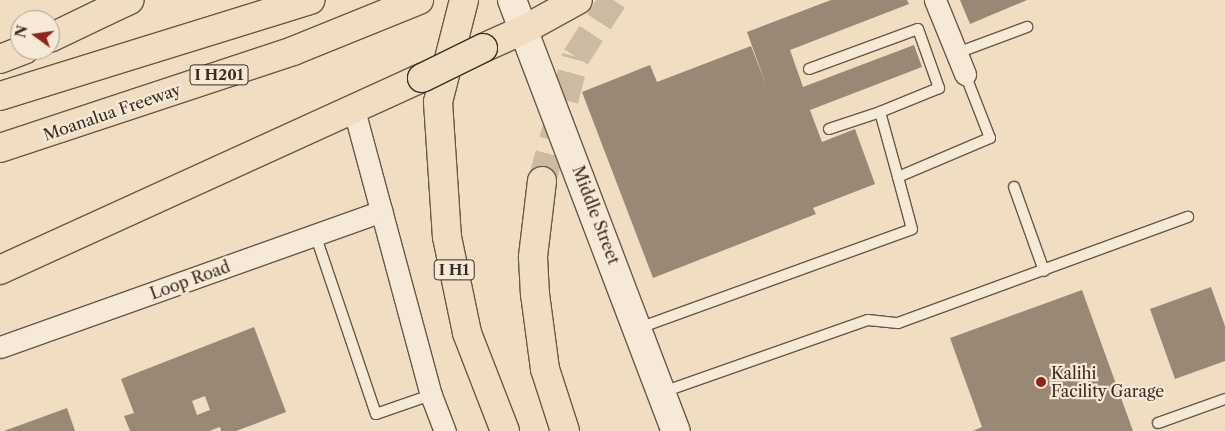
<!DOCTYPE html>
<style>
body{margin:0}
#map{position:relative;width:1225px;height:431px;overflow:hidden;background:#f1ddc2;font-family:"Libre Caslon Text",serif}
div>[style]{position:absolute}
.building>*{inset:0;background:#998875}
.motorway-tunnel>*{height:28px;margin-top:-14px;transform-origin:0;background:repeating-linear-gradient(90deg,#ccbaa2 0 28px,transparent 0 42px)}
.roads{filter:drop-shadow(1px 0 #675849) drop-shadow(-1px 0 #675849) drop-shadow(0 1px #675849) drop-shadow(0 -1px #675849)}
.service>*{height:10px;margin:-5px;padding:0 5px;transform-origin:5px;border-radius:5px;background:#f6e9d7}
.minor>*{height:21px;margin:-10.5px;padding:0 10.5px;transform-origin:10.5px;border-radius:10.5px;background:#f6e9d7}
.secondary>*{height:28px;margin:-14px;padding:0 14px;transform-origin:14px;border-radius:14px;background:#f6e9d7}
.primary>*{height:28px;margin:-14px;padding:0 14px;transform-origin:14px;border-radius:14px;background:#f1ddc2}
.motorway>*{height:28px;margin:-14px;padding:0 14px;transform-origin:14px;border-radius:14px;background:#f1ddc2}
.bridges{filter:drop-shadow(1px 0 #392c21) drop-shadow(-1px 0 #392c21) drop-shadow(0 1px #392c21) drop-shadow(0 -1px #392c21)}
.motorway-bridge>*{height:28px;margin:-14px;padding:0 14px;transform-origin:14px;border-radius:14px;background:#f1ddc2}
.dots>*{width:14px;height:14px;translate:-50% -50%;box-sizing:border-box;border:2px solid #f6e9d7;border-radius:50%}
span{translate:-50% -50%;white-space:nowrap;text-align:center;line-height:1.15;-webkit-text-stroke:4.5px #f6e9d7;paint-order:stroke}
.shield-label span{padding:1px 4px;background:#f6e9d7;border:1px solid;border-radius:4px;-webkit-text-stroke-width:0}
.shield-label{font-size:15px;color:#392c21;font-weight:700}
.street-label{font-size:16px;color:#392c21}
.poi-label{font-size:16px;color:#392c21}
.left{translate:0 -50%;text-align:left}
.north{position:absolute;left:10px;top:10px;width:50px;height:50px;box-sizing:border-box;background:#f6e9d7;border:1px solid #aa9d8e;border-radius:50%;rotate:284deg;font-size:14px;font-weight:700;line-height:20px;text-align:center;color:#392c21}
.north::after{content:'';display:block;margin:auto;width:18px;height:22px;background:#8f2418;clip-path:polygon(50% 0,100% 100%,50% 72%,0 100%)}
</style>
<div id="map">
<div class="building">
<i style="clip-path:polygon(831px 0,907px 0,909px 4px,790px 50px,803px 87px,914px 45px,922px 67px,810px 110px,822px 142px,855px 129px,875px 184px,813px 208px,816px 214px,653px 278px,582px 92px,650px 65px,657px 82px,751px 46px,767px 87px,747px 32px)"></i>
<i style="clip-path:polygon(960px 0,1027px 0,970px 24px)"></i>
<i style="clip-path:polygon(1211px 287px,1225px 326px,1225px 361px,1175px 379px,1150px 309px)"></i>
<i style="clip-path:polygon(1082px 290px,1133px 431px,973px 431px,982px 427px,950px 338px)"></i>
<i style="clip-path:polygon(evenodd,254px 327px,286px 412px,236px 431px,221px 431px,220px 427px,209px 431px,130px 431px,124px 416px,134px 413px,121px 379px,254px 327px,205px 396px,210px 410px,197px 415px,192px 401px,205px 396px)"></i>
<i style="clip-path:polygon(67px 408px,75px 431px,4px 431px)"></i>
</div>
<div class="motorway-tunnel">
<i style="left:542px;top:181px;width:129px;rotate:-74.7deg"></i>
<i style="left:576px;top:57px;width:68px;rotate:-57deg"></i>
</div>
<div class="roads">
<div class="service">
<i style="left:957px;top:53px;width:75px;rotate:-20.4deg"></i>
<i style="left:809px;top:69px;width:116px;rotate:-20.2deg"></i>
<i style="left:918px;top:29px;width:63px;rotate:70.4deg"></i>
<i style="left:939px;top:88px;width:64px;rotate:157.9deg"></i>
<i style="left:880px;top:112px;width:67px;rotate:74.5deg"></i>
<i style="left:898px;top:177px;width:100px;rotate:-23deg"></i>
<i style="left:990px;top:138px;width:69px;rotate:-111.3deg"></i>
<i style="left:829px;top:129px;width:54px;rotate:-18.4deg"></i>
<i style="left:1014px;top:187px;width:89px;rotate:70.3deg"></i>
<i style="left:315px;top:234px;width:190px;rotate:71.3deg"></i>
<i style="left:376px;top:414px;width:58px;rotate:-19.1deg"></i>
<i style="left:639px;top:328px;width:290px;rotate:-19.9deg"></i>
<i style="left:912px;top:229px;width:54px;rotate:-105.1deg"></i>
<i style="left:663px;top:392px;width:217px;rotate:-19.4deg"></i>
<i style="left:868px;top:320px;width:30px;rotate:6deg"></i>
<i style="left:898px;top:323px;width:309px;rotate:-20.1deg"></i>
<i style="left:1158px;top:423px;width:71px;rotate:-19.7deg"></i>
</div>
<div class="minor">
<i style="left:935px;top:0;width:80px;rotate:67.9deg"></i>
<i style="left:354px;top:110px;width:295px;rotate:74.9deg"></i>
<i style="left:431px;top:395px;width:39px;rotate:69deg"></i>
<i style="left:0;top:347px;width:405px;rotate:-19.6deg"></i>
</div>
<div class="secondary">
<i style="left:512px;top:0;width:461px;rotate:69.2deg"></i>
</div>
<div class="primary">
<i style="left:106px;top:11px;width:26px;rotate:-25deg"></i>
<i style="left:527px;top:28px;width:58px;rotate:-28.8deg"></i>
</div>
<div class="motorway">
<i style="left:464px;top:0;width:105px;rotate:104.3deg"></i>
<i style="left:438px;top:102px;width:135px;rotate:86.2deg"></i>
<i style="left:447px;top:237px;width:98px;rotate:78.2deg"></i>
<i style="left:467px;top:333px;width:105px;rotate:68.8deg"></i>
<i style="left:50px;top:38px;width:62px;rotate:-25.7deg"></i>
<i style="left:483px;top:48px;width:48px;rotate:-24.4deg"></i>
<i style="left:0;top:59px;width:26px;rotate:-21deg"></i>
<i style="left:0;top:96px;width:325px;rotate:-17.2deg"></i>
<i style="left:0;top:148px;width:309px;rotate:-18.3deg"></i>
<i style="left:293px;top:51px;width:136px;rotate:-22deg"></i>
<i style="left:542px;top:181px;width:77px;rotate:96.8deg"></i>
<i style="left:533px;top:257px;width:37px;rotate:87deg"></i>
<i style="left:535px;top:294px;width:76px;rotate:82.4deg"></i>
<i style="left:545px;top:369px;width:65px;rotate:72.1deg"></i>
<i style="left:0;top:270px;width:464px;rotate:-24.5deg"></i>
</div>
</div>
<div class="bridges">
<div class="motorway-bridge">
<i style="left:422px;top:78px;width:68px;rotate:-26.2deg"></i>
</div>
</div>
<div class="dots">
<i style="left:1041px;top:382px;background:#8f2418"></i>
</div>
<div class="shield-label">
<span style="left:219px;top:75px">I H201</span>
<span style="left:454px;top:270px">I H1</span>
</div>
<div class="street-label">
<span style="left:112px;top:112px;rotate:-19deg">Moanalua Freeway</span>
<span style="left:596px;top:215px;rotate:69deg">Middle Street</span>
<span style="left:190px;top:280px;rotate:-20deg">Loop Road</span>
</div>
<div class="poi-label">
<span class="left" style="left:1051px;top:382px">Kalihi<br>Facility Garage</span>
</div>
<div class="north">N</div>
</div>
